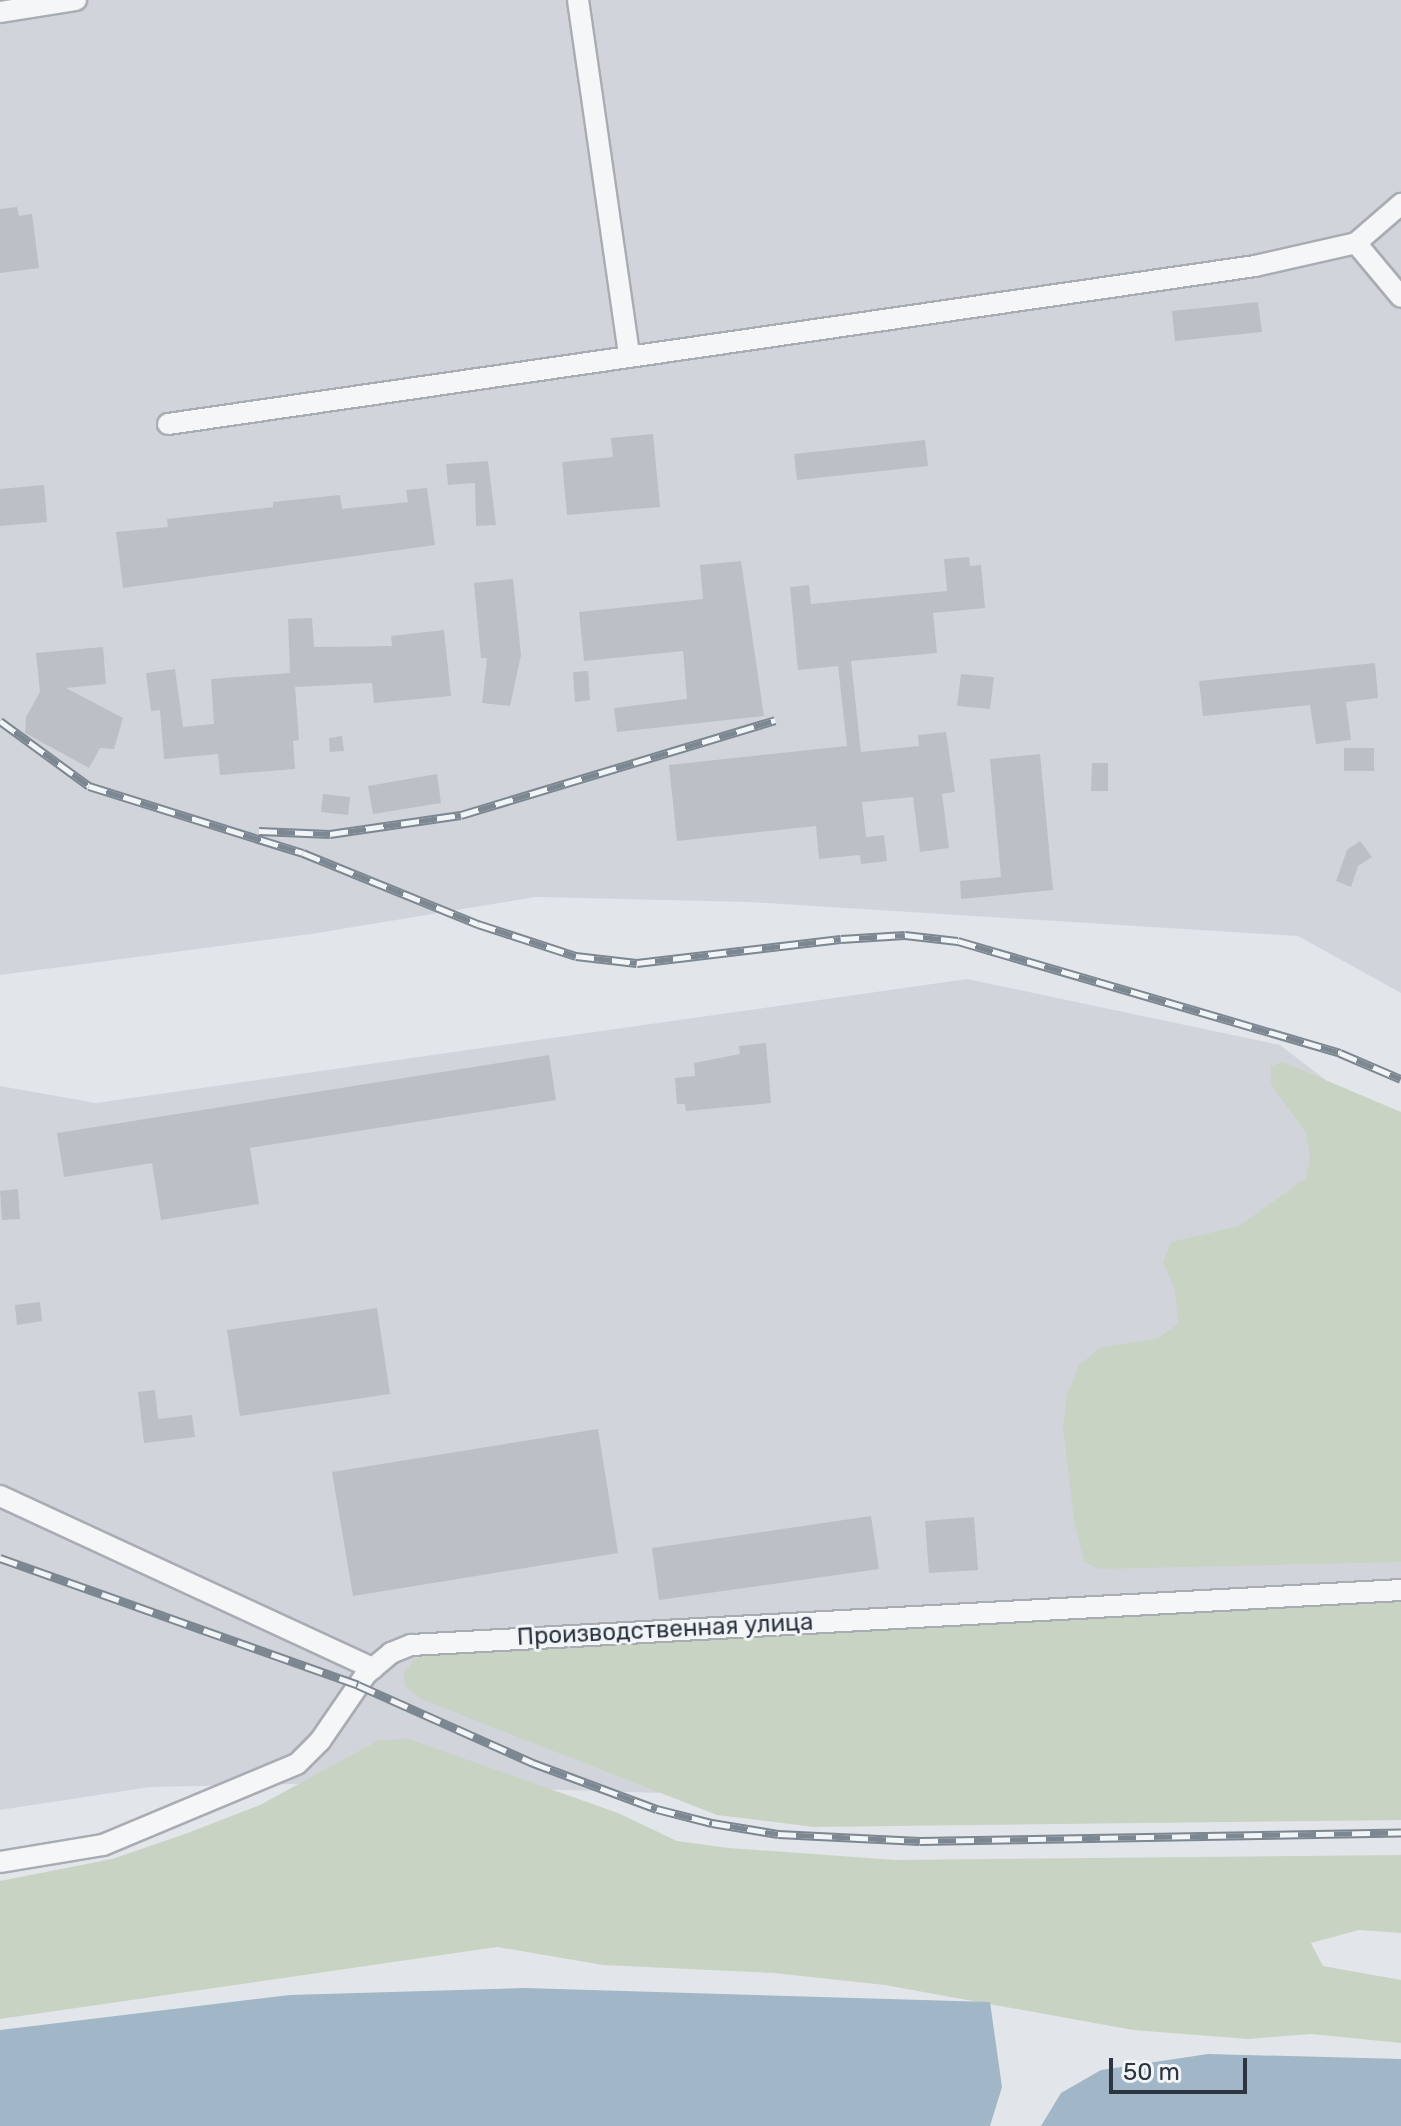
<!DOCTYPE html>
<meta charset="utf-8">
<style>
body{margin:0}
#map{position:relative;width:1401px;height:2126px;overflow:hidden;background:#e2e6ea;font-family:Rubik,sans-serif}
div>[style]{position:absolute}
.built>*{inset:0;background:#d1d5db}
.green>*{inset:0;background:#c9d3c4}
.water>*{inset:0;background:#a1b6c6}
.building>*{inset:0;background:#bac0c6}
.roads{filter:drop-shadow(2px 0 #a8adb4) drop-shadow(-2px 0 #a8adb4) drop-shadow(0 2px #a8adb4) drop-shadow(0 -2px #a8adb4)}
.minor>*{height:20px;margin:-10px;padding:0 10px;transform-origin:10px;border-radius:10px;background:#f5f6f8}
.rail>*{height:9px;margin-top:-4.5px;transform-origin:0;background:repeating-linear-gradient(90deg,#f2f5f7 0 18px,#7d8792 0 36px);box-sizing:border-box;border-block:2px solid #7d8792}
span{translate:-50% -50%;white-space:nowrap;text-align:center;line-height:1.15;-webkit-text-stroke:6px #f2f5f7;paint-order:stroke}
.street-label{font-size:24px;color:#2c3540}
.scale{position:absolute;left:1109px;top:2058px;width:138px;height:36px;box-sizing:border-box;border:4px solid #2c3540;border-top:0;padding-left:10px;font-size:24px;line-height:28px;white-space:nowrap;color:#2c3540;-webkit-text-stroke:6px #f2f5f7;paint-order:stroke}
</style>
<div id="map">
<div class="built">
<i style="clip-path:polygon(0 0,1401px 0,1401px 993px,1298px 936px,749px 902px,536px 897px,311px 934px,0 975px)"></i>
<i style="clip-path:polygon(967px 979px,1280px 1045px,1401px 1138px,1401px 1815px,335px 1783px,150px 1787px,0 1810px,0 1086px,96px 1103px)"></i>
</div>
<div class="green">
<i style="clip-path:polygon(1283px 1062px,1401px 1112px,1401px 1562px,1100px 1569px,1084px 1562px,1074px 1521px,1063px 1426px,1067px 1395px,1079px 1365px,1100px 1348px,1158px 1338px,1178px 1324px,1175px 1291px,1163px 1262px,1171px 1242px,1239px 1226px,1306px 1178px,1310px 1157px,1306px 1133px,1271px 1084px,1271px 1066px)"></i>
<i style="clip-path:polygon(1401px 1602px,1401px 1820px,814px 1827px,717px 1815px,423px 1700px,405px 1686px,404px 1674px,414px 1659px,440px 1652px)"></i>
<i style="clip-path:polygon(409px 1739px,618px 1813px,677px 1841px,729px 1848px,896px 1860px,1401px 1855px,1401px 1933px,1359px 1930px,1311px 1943px,1323px 1966px,1401px 1980px,1401px 2043px,1311px 2034px,1248px 2039px,1133px 2030px,885px 1985px,774px 1973px,603px 1965px,497px 1947px,0 2019px,0 1881px,112px 1859px,185px 1834px,260px 1805px,379px 1740px)"></i>
</div>
<div class="water">
<i style="clip-path:polygon(525px 1988px,990px 2002px,1002px 2087px,990px 2126px,0 2126px,0 2030px,290px 1995px)"></i>
<i style="clip-path:polygon(1208px 2054px,1401px 2059px,1401px 2126px,1041px 2126px,1061px 2093px,1101px 2070px)"></i>
</div>
<div class="building">
<i style="clip-path:polygon(17px 207px,19px 216px,32px 214px,39px 268px,0 273px,0 209px)"></i>
<i style="clip-path:polygon(1258px 302px,1262px 332px,1175px 341px,1172px 311px)"></i>
<i style="clip-path:polygon(653px 434px,660px 507px,567px 515px,562px 462px,613px 457px,611px 438px)"></i>
<i style="clip-path:polygon(925px 440px,928px 466px,797px 480px,794px 454px)"></i>
<i style="clip-path:polygon(488px 461px,496px 525px,476px 526px,475px 483px,448px 485px,446px 464px)"></i>
<i style="clip-path:polygon(44px 485px,47px 522px,0 526px,0 489px)"></i>
<i style="clip-path:polygon(427px 488px,435px 545px,123px 588px,116px 532px,168px 527px,167px 519px,273px 507px,273px 502px,340px 495px,342px 509px,408px 502px,406px 490px)"></i>
<i style="clip-path:polygon(969px 557px,970px 566px,981px 565px,985px 608px,933px 613px,937px 653px,851px 661px,861px 752px,919px 746px,918px 735px,946px 732px,955px 792px,942px 794px,949px 848px,920px 852px,913px 797px,862px 802px,866px 837px,884px 835px,887px 861px,861px 864px,860px 855px,819px 859px,816px 826px,677px 841px,669px 765px,847px 746px,838px 666px,798px 670px,790px 587px,809px 585px,811px 604px,947px 591px,944px 559px)"></i>
<i style="clip-path:polygon(741px 561px,764px 716px,617px 732px,614px 708px,687px 699px,683px 651px,584px 661px,579px 612px,703px 599px,700px 565px)"></i>
<i style="clip-path:polygon(513px 579px,521px 655px,510px 706px,482px 703px,487px 658px,481px 658px,474px 583px)"></i>
<i style="clip-path:polygon(312px 618px,314px 647px,392px 646px,391px 636px,444px 630px,451px 696px,374px 703px,372px 683px,295px 687px,299px 740px,293px 741px,295px 769px,220px 775px,218px 754px,164px 759px,160px 710px,151px 711px,146px 673px,175px 669px,183px 727px,214px 724px,211px 679px,290px 673px,288px 619px)"></i>
<i style="clip-path:polygon(103px 647px,106px 684px,66px 688px,123px 718px,114px 749px,100px 748px,89px 768px,25px 733px,26px 717px,40px 692px,36px 653px)"></i>
<i style="clip-path:polygon(1375px 663px,1378px 698px,1346px 702px,1351px 740px,1316px 744px,1310px 705px,1203px 716px,1199px 681px)"></i>
<i style="clip-path:polygon(588px 671px,590px 700px,575px 702px,573px 672px)"></i>
<i style="clip-path:polygon(961px 674px,994px 677px,990px 709px,957px 706px)"></i>
<i style="clip-path:polygon(342px 736px,344px 751px,330px 752px,329px 738px)"></i>
<i style="clip-path:polygon(1344px 748px,1374px 748px,1374px 771px,1344px 771px)"></i>
<i style="clip-path:polygon(1040px 754px,1053px 890px,961px 899px,960px 881px,1001px 877px,990px 759px)"></i>
<i style="clip-path:polygon(1092px 763px,1108px 763px,1108px 791px,1091px 791px)"></i>
<i style="clip-path:polygon(437px 774px,441px 803px,373px 814px,368px 786px)"></i>
<i style="clip-path:polygon(323px 794px,350px 797px,348px 815px,321px 812px)"></i>
<i style="clip-path:polygon(1360px 841px,1372px 857px,1358px 866px,1351px 887px,1336px 881px,1347px 850px)"></i>
<i style="clip-path:polygon(766px 1043px,771px 1103px,686px 1111px,685px 1104px,677px 1104px,675px 1078px,695px 1076px,694px 1063px,740px 1054px,739px 1046px)"></i>
<i style="clip-path:polygon(549px 1055px,556px 1100px,250px 1148px,259px 1204px,161px 1220px,152px 1163px,64px 1177px,57px 1133px)"></i>
<i style="clip-path:polygon(18px 1189px,20px 1219px,2px 1220px,0 1191px)"></i>
<i style="clip-path:polygon(40px 1302px,42px 1321px,17px 1325px,15px 1305px)"></i>
<i style="clip-path:polygon(377px 1308px,390px 1394px,240px 1416px,227px 1330px)"></i>
<i style="clip-path:polygon(155px 1390px,158px 1419px,192px 1415px,195px 1437px,144px 1443px,138px 1392px)"></i>
<i style="clip-path:polygon(598px 1429px,618px 1553px,353px 1596px,332px 1472px)"></i>
<i style="clip-path:polygon(871px 1516px,879px 1569px,659px 1600px,652px 1548px)"></i>
<i style="clip-path:polygon(974px 1517px,978px 1570px,929px 1573px,925px 1521px)"></i>
</div>
<div class="roads">
<div class="minor">
<i style="left:578px;top:0;width:360px;rotate:81.8deg"></i>
<i style="left:0;top:12px;width:77px;rotate:-9deg"></i>
<i style="left:1356px;top:243px;width:70px;rotate:50.2deg"></i>
<i style="left:168px;top:424px;width:1098px;rotate:-8.27deg"></i>
<i style="left:1255px;top:266px;width:104px;rotate:-12.8deg"></i>
<i style="left:1356px;top:243px;width:60px;rotate:-40.9deg"></i>
<i style="left:0;top:1496px;width:411px;rotate:24.8deg"></i>
<i style="left:0;top:1862px;width:104px;rotate:-9.4deg"></i>
<i style="left:103px;top:1845px;width:210px;rotate:-22.7deg"></i>
<i style="left:297px;top:1764px;width:33px;rotate:-45deg"></i>
<i style="left:320px;top:1741px;width:81px;rotate:-55.5deg"></i>
<i style="left:366px;top:1674px;width:33px;rotate:-40deg"></i>
<i style="left:391px;top:1653px;width:22px;rotate:-22deg"></i>
<i style="left:411px;top:1645px;width:992px;rotate:-3.18deg"></i>
</div>
</div>
<div class="rail">
<i style="left:0;top:721px;width:110px;rotate:36.1deg"></i>
<i style="left:89px;top:786px;width:224px;rotate:17.4deg"></i>
<i style="left:303px;top:853px;width:189px;rotate:22.1deg"></i>
<i style="left:478px;top:924px;width:103px;rotate:18.1deg"></i>
<i style="left:576px;top:956px;width:61px;rotate:6.5deg"></i>
<i style="left:637px;top:963px;width:205px;rotate:-6.7deg"></i>
<i style="left:841px;top:939px;width:64px;rotate:-3.6deg"></i>
<i style="left:905px;top:935px;width:53px;rotate:6.5deg"></i>
<i style="left:958px;top:941px;width:398px;rotate:16.3deg"></i>
<i style="left:1340px;top:1053px;width:66px;rotate:23.1deg"></i>
<i style="left:259px;top:831px;width:71px;rotate:2.4deg"></i>
<i style="left:330px;top:834px;width:132px;rotate:-8.3deg"></i>
<i style="left:461px;top:815px;width:328px;rotate:-16.8deg"></i>
<i style="left:0;top:1558px;width:380px;rotate:19.5deg"></i>
<i style="left:358px;top:1685px;width:192px;rotate:24deg"></i>
<i style="left:533px;top:1763px;width:132px;rotate:20.4deg"></i>
<i style="left:657px;top:1809px;width:57px;rotate:14.3deg"></i>
<i style="left:712px;top:1823px;width:67px;rotate:9.5deg"></i>
<i style="left:778px;top:1834px;width:142px;rotate:2.8deg"></i>
<i style="left:920px;top:1841px;width:481px;rotate:-1deg"></i>
</div>
<div class="street-label">
<span style="left:665px;top:1630px;rotate:-3deg">Производственная улица</span>
</div>
<div class="scale">50 m</div>
</div>
